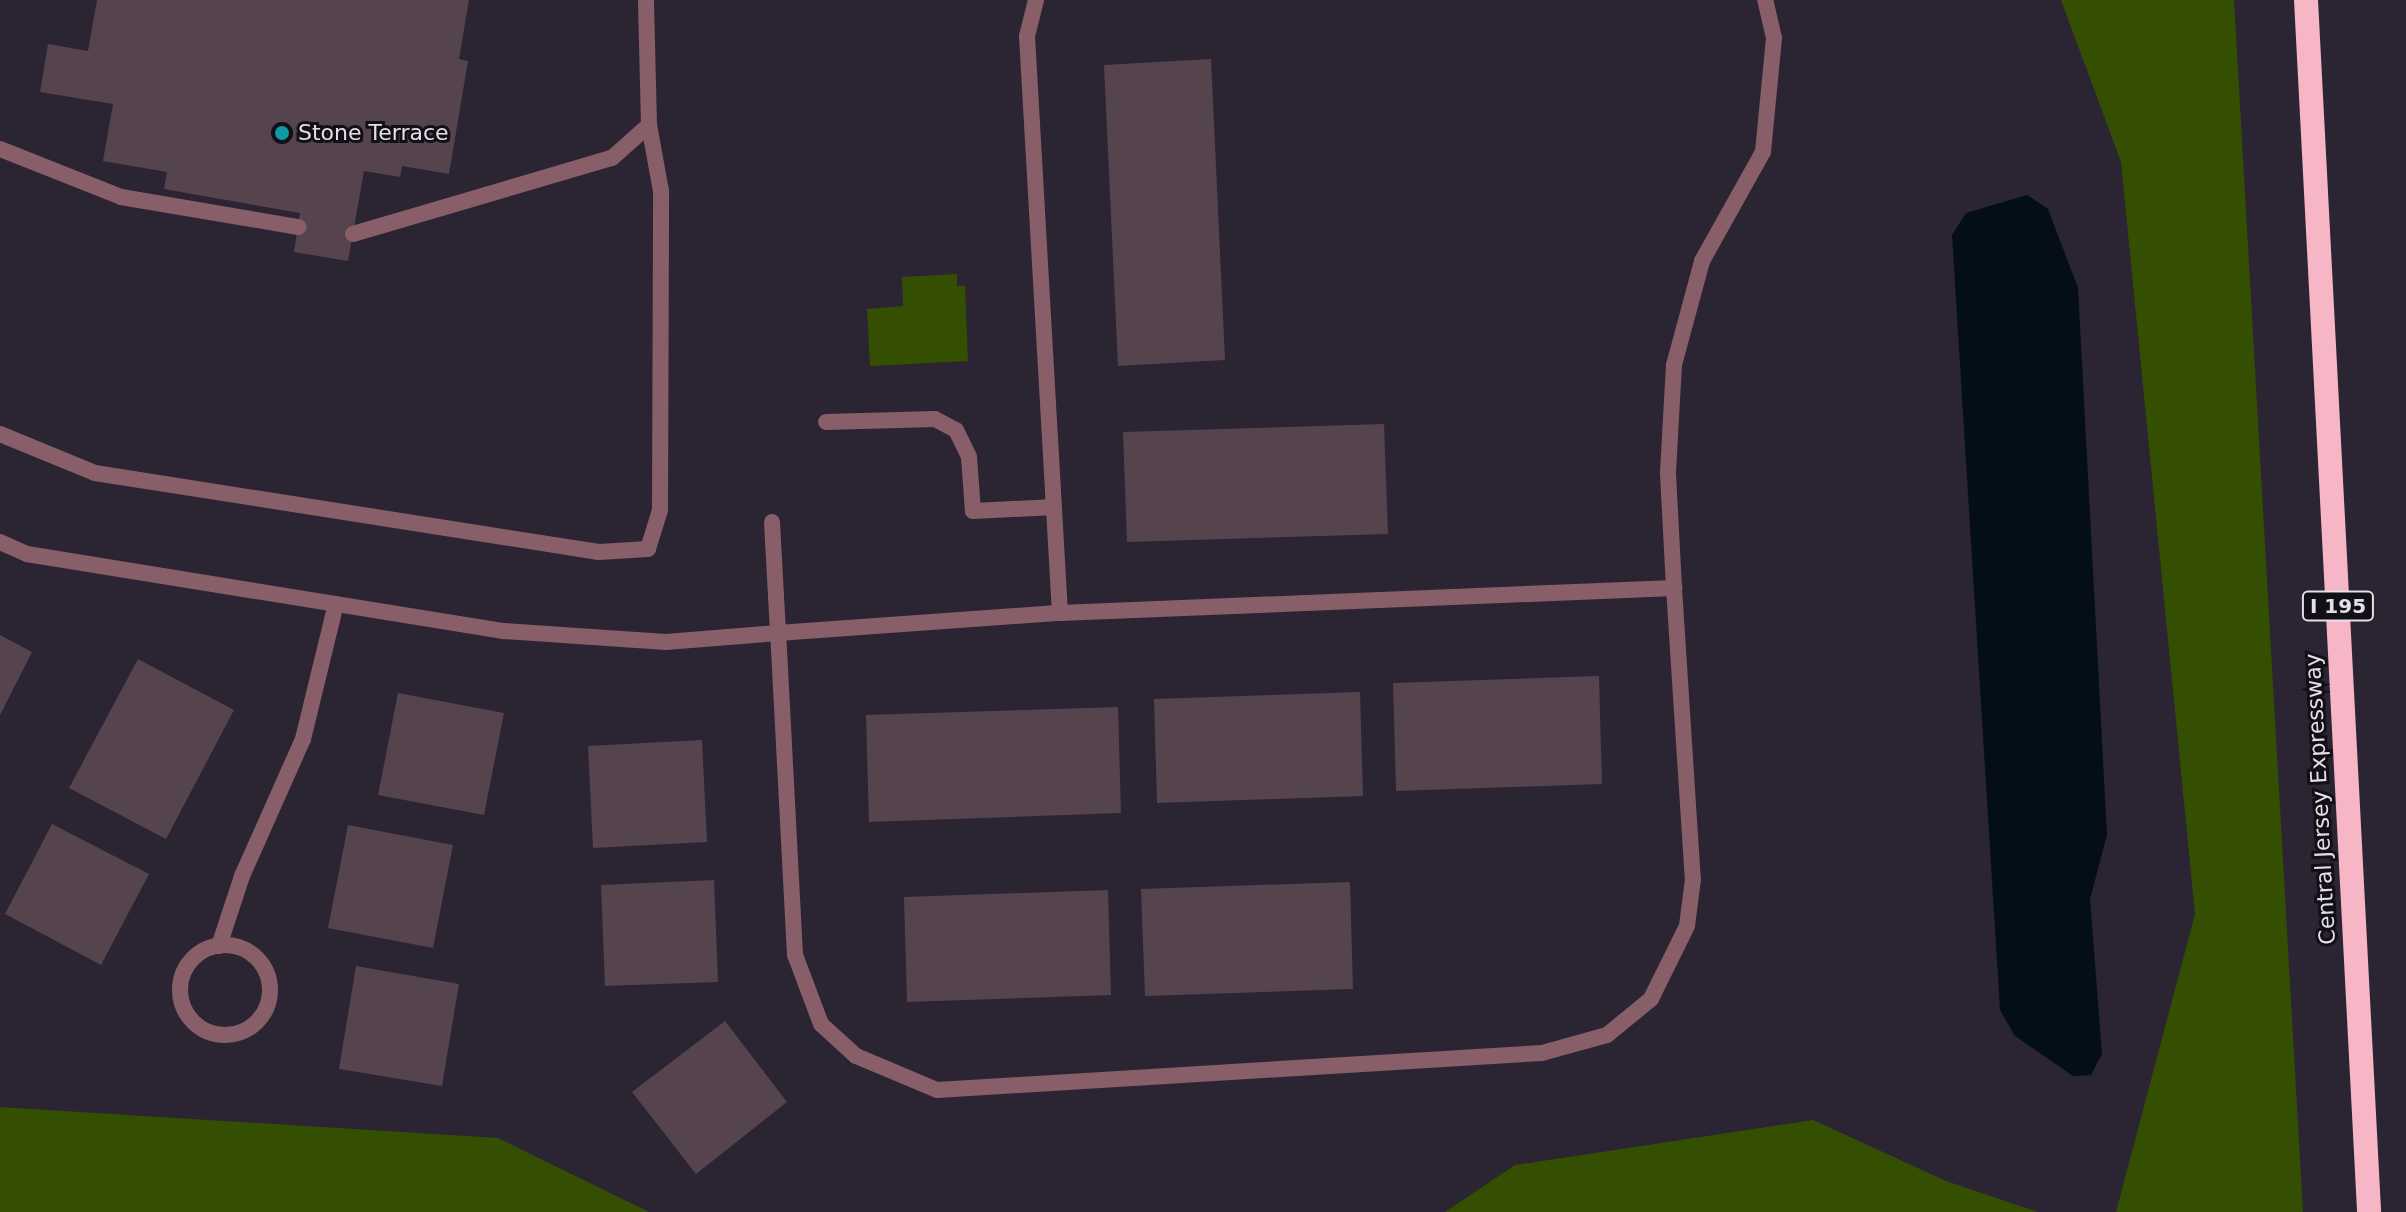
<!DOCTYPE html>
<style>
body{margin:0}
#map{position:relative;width:2406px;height:1212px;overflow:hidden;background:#2b2433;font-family:"DejaVu Sans",sans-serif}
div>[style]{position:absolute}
.green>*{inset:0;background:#354f02}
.water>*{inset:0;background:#030e16}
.building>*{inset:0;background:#55444e}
.lane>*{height:16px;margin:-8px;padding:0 8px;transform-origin:8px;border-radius:8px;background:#885e69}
.street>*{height:16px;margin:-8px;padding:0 8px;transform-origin:8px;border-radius:8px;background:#885e69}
.street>.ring{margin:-8px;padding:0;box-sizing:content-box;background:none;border:16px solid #885e69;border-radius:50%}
.highway>*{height:24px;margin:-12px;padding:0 12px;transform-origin:12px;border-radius:12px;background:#f6b6c6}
.dots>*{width:22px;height:22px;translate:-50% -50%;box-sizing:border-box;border:4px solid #120f16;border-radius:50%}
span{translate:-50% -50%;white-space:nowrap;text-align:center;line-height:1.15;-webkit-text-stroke:6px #120f16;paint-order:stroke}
.shield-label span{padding:2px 6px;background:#120f16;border:2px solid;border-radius:6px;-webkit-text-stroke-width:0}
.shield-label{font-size:20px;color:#e3dfe9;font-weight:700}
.poi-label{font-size:22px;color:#e3dfe9}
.left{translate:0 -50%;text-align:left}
.street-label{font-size:22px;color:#e3dfe9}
</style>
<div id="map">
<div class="green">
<i style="clip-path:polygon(2061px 0,2234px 0,2303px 1212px,2116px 1212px,2195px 914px,2121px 162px)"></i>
<i style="clip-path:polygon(957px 274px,957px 286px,965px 286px,968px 361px,870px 366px,867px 309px,903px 306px,902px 277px)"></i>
<i style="clip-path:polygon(0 1107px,498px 1138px,649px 1212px,0 1212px)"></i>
<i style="clip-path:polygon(1813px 1120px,1946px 1181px,2038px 1212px,1445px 1212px,1515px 1165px)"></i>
</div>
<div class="water">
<i style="clip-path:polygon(2027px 195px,2048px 209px,2078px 288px,2107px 835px,2090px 899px,2102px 1054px,2091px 1075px,2073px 1076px,2015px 1036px,2000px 1010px,1952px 235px,1966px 213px)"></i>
</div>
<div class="building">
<i style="clip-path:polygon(97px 0,469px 0,459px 59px,468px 61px,449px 174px,402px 166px,400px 177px,364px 171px,348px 261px,294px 252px,300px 213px,164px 189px,167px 172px,103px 161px,113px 104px,40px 92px,48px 44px,88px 51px)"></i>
<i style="clip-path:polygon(1211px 59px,1225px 360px,1118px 366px,1104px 65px)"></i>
<i style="clip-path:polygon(1384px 424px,1388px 534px,1127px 542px,1123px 432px)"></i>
<i style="clip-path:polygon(0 635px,32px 652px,0 715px)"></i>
<i style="clip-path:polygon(138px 659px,234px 710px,166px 839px,69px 788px)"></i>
<i style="clip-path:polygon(1599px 676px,1602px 784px,1396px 791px,1393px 683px)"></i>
<i style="clip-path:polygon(1360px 692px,1363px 796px,1157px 803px,1154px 699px)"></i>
<i style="clip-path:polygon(398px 693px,504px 713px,484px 815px,378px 795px)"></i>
<i style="clip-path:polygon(1118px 707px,1121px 813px,869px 822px,866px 715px)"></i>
<i style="clip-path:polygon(702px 740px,707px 842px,593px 848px,588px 746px)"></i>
<i style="clip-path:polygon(52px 824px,149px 874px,101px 965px,5px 914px)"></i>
<i style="clip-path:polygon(348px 825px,453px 845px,433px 948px,328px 928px)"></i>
<i style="clip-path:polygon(714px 880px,718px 982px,605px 986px,601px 885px)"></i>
<i style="clip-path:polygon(1350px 882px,1353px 989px,1145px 996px,1141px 889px)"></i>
<i style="clip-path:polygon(1108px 890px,1111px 995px,907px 1002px,904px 897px)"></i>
<i style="clip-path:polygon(356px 966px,459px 984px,442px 1086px,339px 1069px)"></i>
<i style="clip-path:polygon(725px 1021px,787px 1102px,696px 1174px,632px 1092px)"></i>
</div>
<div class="lane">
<i style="left:0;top:149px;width:130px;rotate:21.6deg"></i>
<i style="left:121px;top:197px;width:180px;rotate:9.6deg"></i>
<i style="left:353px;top:234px;width:270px;rotate:-16.4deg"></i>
<i style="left:612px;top:158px;width:50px;rotate:-41.7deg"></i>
<i style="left:649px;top:125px;width:125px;rotate:-91.4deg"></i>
<i style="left:826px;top:422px;width:109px;rotate:-1.6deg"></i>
<i style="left:935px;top:419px;width:24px;rotate:28deg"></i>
<i style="left:956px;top:430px;width:30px;rotate:64deg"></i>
<i style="left:969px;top:457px;width:54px;rotate:85.8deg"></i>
<i style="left:973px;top:511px;width:81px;rotate:-2.8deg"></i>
<i style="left:0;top:434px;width:103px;rotate:22.3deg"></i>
<i style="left:95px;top:473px;width:510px;rotate:8.91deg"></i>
<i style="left:599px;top:552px;width:49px;rotate:-3.5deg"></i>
<i style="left:648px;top:549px;width:41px;rotate:-72.9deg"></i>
<i style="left:660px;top:510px;width:319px;rotate:-89.8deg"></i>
<i style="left:661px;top:191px;width:67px;rotate:-100.3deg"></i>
<i style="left:772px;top:522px;width:111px;rotate:86.9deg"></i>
</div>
<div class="street">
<i style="left:1036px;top:0;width:37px;rotate:104deg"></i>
<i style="left:1027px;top:36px;width:578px;rotate:86.73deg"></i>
<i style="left:0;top:542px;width:30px;rotate:24deg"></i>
<i style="left:27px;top:554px;width:483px;rotate:9.2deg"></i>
<i style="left:504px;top:631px;width:162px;rotate:3.9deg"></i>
<i style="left:666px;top:642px;width:112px;rotate:-4.6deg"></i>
<i style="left:778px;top:633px;width:283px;rotate:-4.1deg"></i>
<i style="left:1060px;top:613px;width:615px;rotate:-2.33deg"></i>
<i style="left:1674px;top:588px;width:292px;rotate:86.3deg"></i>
<i style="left:1693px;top:879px;width:47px;rotate:97.3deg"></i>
<i style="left:1687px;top:926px;width:81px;rotate:116.3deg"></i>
<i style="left:1651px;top:999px;width:57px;rotate:140.7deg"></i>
<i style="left:1607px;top:1035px;width:67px;rotate:164.5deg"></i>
<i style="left:1542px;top:1053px;width:606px;rotate:176.5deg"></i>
<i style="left:937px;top:1090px;width:88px;rotate:-157.2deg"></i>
<i style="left:856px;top:1056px;width:47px;rotate:-137.6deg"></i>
<i style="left:821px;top:1024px;width:74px;rotate:-110.6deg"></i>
<i style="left:795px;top:955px;width:322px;rotate:-93deg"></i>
<i style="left:1674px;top:588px;width:116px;rotate:-93deg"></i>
<i style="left:1668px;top:472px;width:107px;rotate:-86.8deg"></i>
<i style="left:1674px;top:365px;width:108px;rotate:-74.9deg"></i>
<i style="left:1702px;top:261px;width:125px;rotate:-60.8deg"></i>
<i style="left:1763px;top:152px;width:115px;rotate:-84.5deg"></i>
<i style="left:1774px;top:38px;width:39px;rotate:-103deg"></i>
<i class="ring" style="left:180px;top:945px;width:74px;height:74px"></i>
<i style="left:219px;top:946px;width:74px;rotate:-71.8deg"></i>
<i style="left:242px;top:876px;width:150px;rotate:-66deg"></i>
<i style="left:303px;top:739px;width:139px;rotate:-76.3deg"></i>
</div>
<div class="highway">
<i style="left:2306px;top:0;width:1214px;rotate:87.02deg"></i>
</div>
<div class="dots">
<i style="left:282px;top:133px;background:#0f9aa8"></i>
</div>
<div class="shield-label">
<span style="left:2338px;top:606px">I 195</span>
</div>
<div class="poi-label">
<span class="left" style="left:298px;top:133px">Stone Terrace</span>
</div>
<div class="street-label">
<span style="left:2320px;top:799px;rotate:-93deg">Central Jersey Expressway</span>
</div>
</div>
